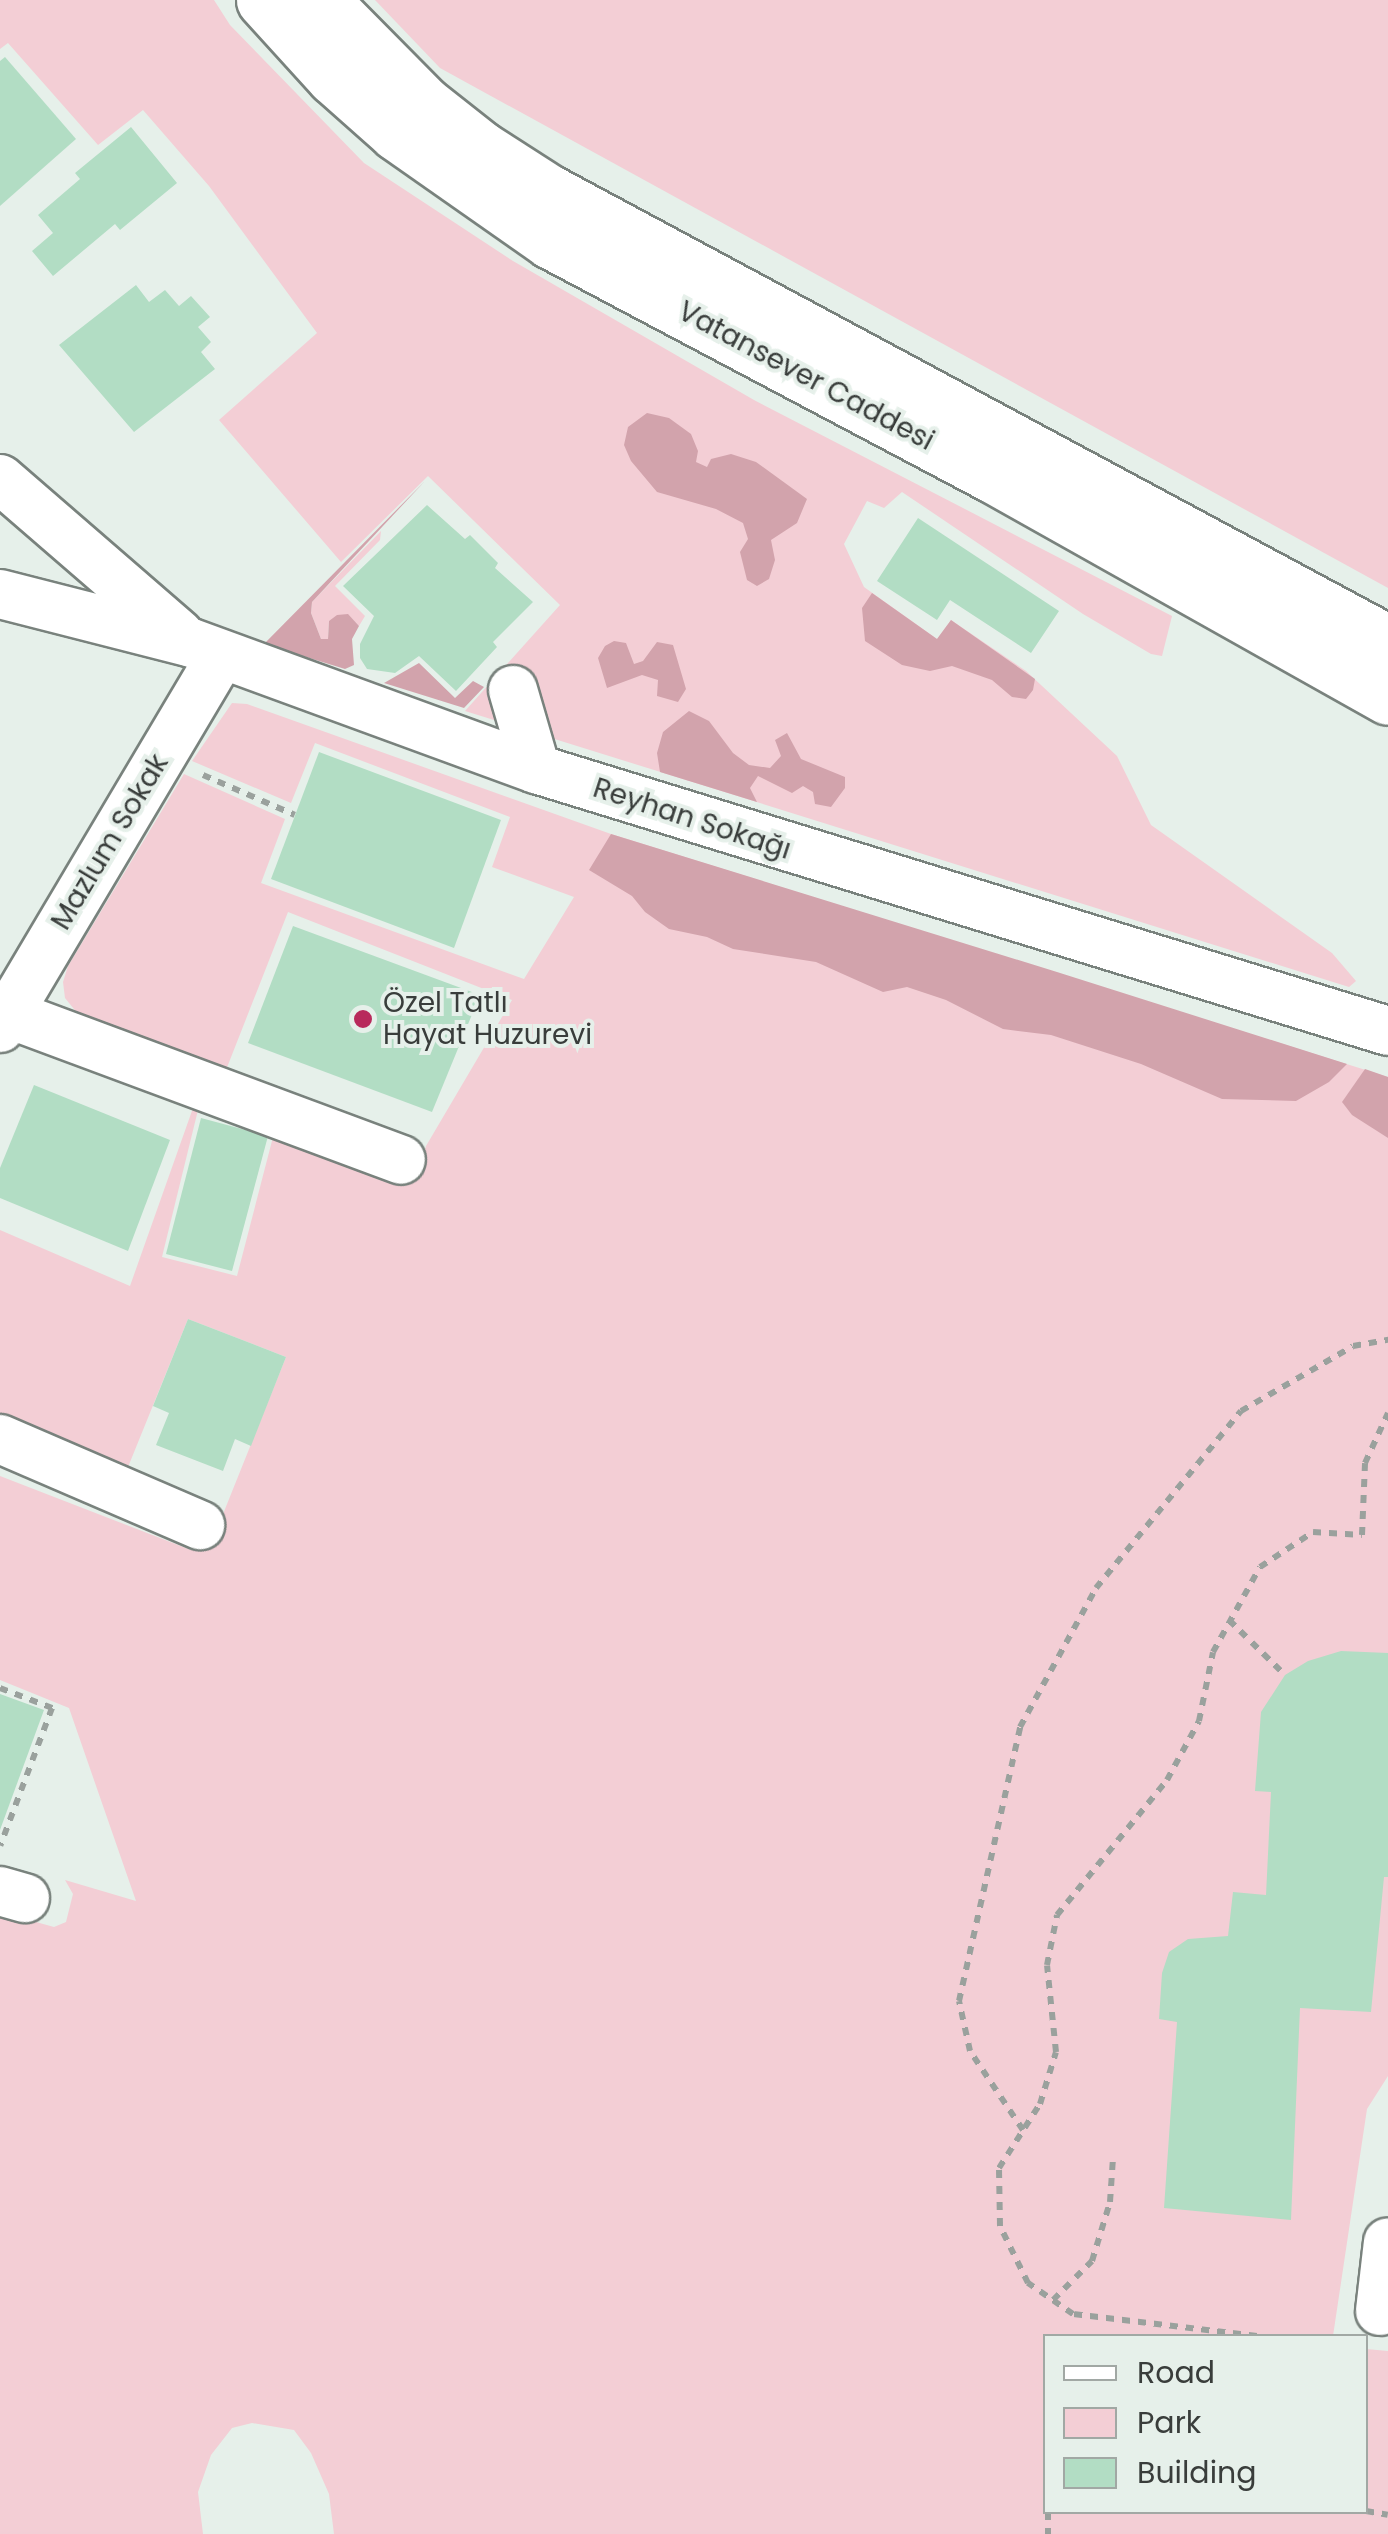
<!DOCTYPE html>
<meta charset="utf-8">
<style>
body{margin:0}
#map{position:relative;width:1388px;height:2534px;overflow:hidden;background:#e6f0ea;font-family:Poppins,sans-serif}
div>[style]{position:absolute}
.green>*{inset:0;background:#f3ced5}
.forest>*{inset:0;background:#d2a3ac}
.building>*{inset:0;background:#b2ddc4}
.path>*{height:6px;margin-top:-3px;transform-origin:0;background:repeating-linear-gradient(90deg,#9aa19d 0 8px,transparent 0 16px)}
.roads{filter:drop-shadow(2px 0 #79827d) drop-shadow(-2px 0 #79827d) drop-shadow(0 2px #79827d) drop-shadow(0 -2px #79827d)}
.minor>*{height:48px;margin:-24px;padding:0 24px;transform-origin:24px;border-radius:24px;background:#fff}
.major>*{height:55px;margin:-27.5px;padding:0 27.5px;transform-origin:27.5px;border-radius:27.5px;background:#fff}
.dots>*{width:28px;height:28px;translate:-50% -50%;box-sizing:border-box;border:5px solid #e6f0ea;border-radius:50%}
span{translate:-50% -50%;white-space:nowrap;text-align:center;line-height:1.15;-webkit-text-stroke:8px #e6f0ea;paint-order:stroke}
.street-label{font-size:28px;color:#393d3b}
.poi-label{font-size:28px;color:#393d3b}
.left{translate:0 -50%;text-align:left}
.legend{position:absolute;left:1043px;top:2334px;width:325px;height:180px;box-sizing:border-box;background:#e6f0ea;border:2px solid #a1a8a4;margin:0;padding:12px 18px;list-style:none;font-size:30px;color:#393d3b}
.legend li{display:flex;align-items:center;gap:20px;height:50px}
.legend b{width:50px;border:2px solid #a1a8a4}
</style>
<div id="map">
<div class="green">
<i style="clip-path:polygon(0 0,214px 0,230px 25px,364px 163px,513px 261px,754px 400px,1172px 616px,1162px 656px,1151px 654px,1083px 614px,902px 492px,884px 508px,867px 501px,844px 544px,864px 587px,937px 639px,951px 620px,1026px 671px,1117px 756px,1151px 825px,1332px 953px,1356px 981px,1349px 987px,465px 711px,560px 605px,428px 476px,341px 562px,219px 420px,317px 333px,209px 186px,143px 110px,98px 145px,8px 43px,0 49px)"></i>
<i style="clip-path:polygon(375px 0,1388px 0,1388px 588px,440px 68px)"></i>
<i style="clip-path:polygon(381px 531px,380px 540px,335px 586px,365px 616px,359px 626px,348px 615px,329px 621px,328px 639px,321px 639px,311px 613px,312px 602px)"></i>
<i style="clip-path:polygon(232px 703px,247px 704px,611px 834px,1388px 1077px,1388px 2076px,1367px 2109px,1333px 2336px,1046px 2336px,1046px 2512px,1366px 2512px,1366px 2349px,1388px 2351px,1388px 2534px,334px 2534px,329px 2494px,311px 2453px,294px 2430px,252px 2423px,232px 2428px,211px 2455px,198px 2492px,203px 2534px,0 2534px,0 1912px,54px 1927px,66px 1922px,73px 1894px,65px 1880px,136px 1901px,69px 1708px,0 1680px,0 1476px,191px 1550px,209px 1549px,286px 1357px,188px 1319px,126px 1472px,0 1417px,0 1230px,130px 1286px,193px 1108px,198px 1110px,162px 1257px,237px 1276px,273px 1137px,405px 1186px,418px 1173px,426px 1146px,512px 1000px,288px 912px,226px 1070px,78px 1014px,65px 998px,63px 982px,68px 966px,184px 774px,285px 819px,261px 883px,524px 979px,574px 897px,492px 867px,510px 817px,315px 743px,291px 803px,192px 761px)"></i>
</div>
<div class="forest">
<i style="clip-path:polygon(647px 413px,669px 418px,691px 434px,698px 451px,696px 462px,707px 467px,711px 459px,731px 454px,756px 462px,807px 499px,797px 523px,771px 540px,775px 560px,769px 579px,757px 586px,747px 580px,740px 552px,748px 539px,743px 523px,716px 509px,657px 492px,631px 461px,624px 445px,628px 427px)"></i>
<i style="clip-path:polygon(425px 481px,312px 602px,311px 613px,321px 639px,328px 639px,329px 621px,337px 615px,348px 614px,359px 626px,352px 639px,354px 665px,345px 669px,264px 644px)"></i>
<i style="clip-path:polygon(872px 593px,937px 639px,951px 620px,1035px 679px,1033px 690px,1026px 699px,1012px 697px,992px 680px,952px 666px,930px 671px,902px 665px,865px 641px,862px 608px)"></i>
<i style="clip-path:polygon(614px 641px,626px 643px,634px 664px,643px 661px,657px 642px,673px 645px,686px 689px,678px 702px,657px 696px,658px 680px,642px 675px,607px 688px,598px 658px,605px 646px)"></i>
<i style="clip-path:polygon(419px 663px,455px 698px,473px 681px,484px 687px,464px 708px,384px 683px)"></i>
<i style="clip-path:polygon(689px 711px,709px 721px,733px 753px,749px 765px,770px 768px,781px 756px,775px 740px,787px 733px,801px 759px,845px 777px,845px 788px,831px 807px,815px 804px,813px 792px,803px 786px,792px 793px,758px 776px,750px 788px,757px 802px,660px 772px,657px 753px,663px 732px)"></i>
<i style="clip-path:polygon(611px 834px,1057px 972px,1347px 1064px,1329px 1082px,1296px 1101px,1222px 1099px,1141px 1064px,1051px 1035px,1003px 1029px,946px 1000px,907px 987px,883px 992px,816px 962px,733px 949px,707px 937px,669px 929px,645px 912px,632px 896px,589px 870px)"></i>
<i style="clip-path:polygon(1365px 1069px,1388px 1077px,1388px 1138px,1352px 1115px,1342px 1102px)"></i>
</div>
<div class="building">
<i style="clip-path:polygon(5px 57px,76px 139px,0 206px,0 61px)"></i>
<i style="clip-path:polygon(131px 127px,177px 183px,120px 230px,115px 224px,53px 276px,32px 251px,53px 233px,38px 215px,80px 179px,75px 173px)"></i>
<i style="clip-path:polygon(136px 285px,149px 302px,165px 290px,179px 306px,191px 296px,210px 317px,198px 327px,211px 342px,201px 352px,215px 369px,134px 432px,59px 345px)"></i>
<i style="clip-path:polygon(427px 505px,465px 539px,470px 535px,498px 563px,495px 568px,533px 602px,493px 642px,497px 647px,456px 691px,419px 656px,395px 673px,367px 669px,360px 658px,360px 644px,374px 616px,343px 586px)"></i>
<i style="clip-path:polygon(918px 518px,1059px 611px,1031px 653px,950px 600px,937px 620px,877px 581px)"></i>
<i style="clip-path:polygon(319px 752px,501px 820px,454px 948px,271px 879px)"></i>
<i style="clip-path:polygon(293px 926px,480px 995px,432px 1112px,248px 1043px)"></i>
<i style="clip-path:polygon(34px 1085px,170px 1140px,128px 1251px,0 1198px,0 1168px)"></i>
<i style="clip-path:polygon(201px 1118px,268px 1136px,232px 1271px,166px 1254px)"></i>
<i style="clip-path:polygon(188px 1319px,286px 1357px,251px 1446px,235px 1439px,223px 1471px,156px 1445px,169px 1413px,153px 1406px)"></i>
<i style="clip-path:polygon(1341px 1651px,1388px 1653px,1388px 1877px,1384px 1877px,1371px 2012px,1300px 2008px,1291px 2220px,1164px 2208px,1177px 2022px,1159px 2019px,1162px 1973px,1169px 1952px,1188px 1939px,1228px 1936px,1233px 1892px,1266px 1895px,1271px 1792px,1255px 1791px,1261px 1712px,1285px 1675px,1308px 1661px)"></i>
<i style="clip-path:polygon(0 1694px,44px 1710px,0 1830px)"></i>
</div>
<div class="path">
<i style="left:203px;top:775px;width:100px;rotate:23.5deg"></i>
<i style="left:1229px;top:1620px;width:78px;rotate:44.5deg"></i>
<i style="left:0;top:1688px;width:56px;rotate:21deg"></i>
<i style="left:52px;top:1708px;width:147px;rotate:110.6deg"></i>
<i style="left:1023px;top:2130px;width:95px;rotate:-123.9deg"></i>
<i style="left:970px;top:2051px;width:51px;rotate:-102.4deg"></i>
<i style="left:959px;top:2001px;width:281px;rotate:-77.4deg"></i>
<i style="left:1020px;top:1727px;width:158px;rotate:-61.3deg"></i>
<i style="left:1096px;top:1588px;width:229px;rotate:-50.7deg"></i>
<i style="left:1241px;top:1411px;width:129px;rotate:-30.1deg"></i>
<i style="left:1353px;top:1346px;width:36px;rotate:-10deg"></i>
<i style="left:1053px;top:2300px;width:55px;rotate:-45deg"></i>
<i style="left:1092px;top:2261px;width:62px;rotate:-73deg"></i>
<i style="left:1110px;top:2202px;width:44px;rotate:-86.1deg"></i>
<i style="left:1257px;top:2336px;width:185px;rotate:-173.2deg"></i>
<i style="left:1073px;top:2314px;width:55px;rotate:-145.4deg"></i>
<i style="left:1028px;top:2283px;width:64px;rotate:-116.2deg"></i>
<i style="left:1000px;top:2226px;width:58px;rotate:-91deg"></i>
<i style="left:999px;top:2168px;width:76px;rotate:-57.4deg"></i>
<i style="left:1040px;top:2104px;width:54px;rotate:-72.9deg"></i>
<i style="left:1056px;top:2052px;width:87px;rotate:-95.9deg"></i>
<i style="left:1047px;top:1965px;width:51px;rotate:-78.7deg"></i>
<i style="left:1057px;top:1915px;width:174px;rotate:-50.8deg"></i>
<i style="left:1167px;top:1780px;width:67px;rotate:-61.5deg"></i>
<i style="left:1199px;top:1721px;width:70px;rotate:-78.5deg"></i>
<i style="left:1213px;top:1652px;width:97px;rotate:-61.1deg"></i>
<i style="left:1260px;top:1567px;width:64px;rotate:-33.4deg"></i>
<i style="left:1313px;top:1532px;width:49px;rotate:3.5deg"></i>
<i style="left:1362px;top:1535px;width:72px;rotate:-87.6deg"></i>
<i style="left:1365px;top:1463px;width:55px;rotate:-65.3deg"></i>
<i style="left:1366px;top:2511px;width:22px;rotate:10deg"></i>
<i style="left:1048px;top:2512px;width:22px;rotate:90deg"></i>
</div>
<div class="roads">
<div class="minor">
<i style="left:0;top:479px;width:237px;rotate:40.9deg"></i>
<i style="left:0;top:594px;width:195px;rotate:14.3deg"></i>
<i style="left:189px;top:642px;width:370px;rotate:20.1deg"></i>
<i style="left:536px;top:769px;width:891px;rotate:17.09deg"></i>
<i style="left:513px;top:690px;width:82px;rotate:73.8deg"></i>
<i style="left:9px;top:1014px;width:418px;rotate:20.4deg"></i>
<i style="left:0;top:1028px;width:431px;rotate:-59.3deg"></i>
<i style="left:0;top:1439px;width:218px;rotate:23.3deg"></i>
<i style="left:0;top:1891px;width:26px;rotate:16deg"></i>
<i style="left:1380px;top:2311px;width:69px;rotate:-83.4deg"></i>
</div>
<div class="major">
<i style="left:264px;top:0;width:104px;rotate:47.7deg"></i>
<i style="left:334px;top:77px;width:84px;rotate:41.6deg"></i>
<i style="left:397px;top:133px;width:188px;rotate:35deg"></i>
<i style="left:551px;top:241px;width:500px;rotate:27.9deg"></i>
<i style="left:993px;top:475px;width:453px;rotate:29.3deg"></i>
<i style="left:321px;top:0;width:146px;rotate:45.3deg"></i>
<i style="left:424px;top:104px;width:73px;rotate:38.3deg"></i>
<i style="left:481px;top:149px;width:80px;rotate:32.7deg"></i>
<i style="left:548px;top:192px;width:953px;rotate:28.23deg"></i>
</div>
</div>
<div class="dots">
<i style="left:363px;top:1019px;background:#b82a5c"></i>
</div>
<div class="street-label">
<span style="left:806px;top:376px;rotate:28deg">Vatansever Caddesi</span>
<span style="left:692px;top:819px;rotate:18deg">Reyhan Sokağı</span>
<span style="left:110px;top:842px;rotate:-59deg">Mazlum Sokak</span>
</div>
<div class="poi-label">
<span class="left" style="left:383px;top:1019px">Özel Tatlı<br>Hayat Huzurevi</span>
</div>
<ul class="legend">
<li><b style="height:12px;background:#fff"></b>Road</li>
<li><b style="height:28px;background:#f3ced5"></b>Park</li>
<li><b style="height:28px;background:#b2ddc4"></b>Building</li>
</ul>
</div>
